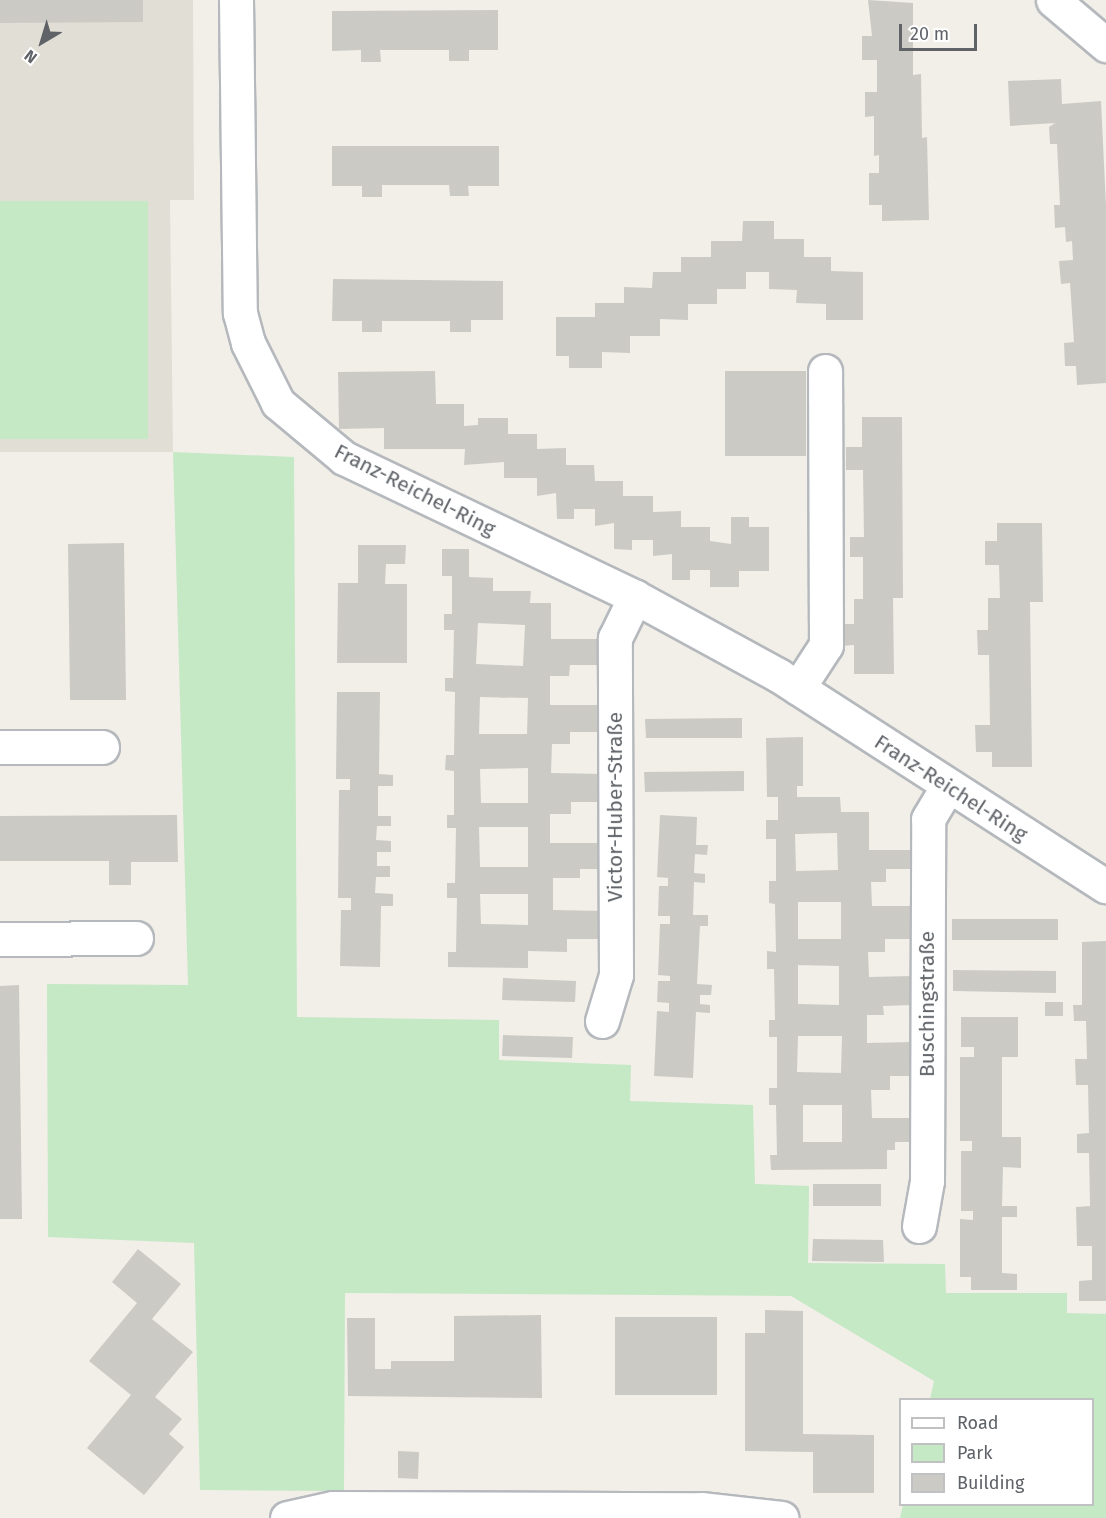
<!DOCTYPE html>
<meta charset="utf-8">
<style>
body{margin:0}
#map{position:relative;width:1106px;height:1518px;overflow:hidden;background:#f1efe8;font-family:"Fira Sans",sans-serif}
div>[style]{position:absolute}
.education>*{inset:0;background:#e1ded6}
.green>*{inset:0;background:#c5e8c5}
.building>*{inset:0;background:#cccac5}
.roads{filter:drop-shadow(2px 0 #b5b8bc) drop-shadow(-2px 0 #b5b8bc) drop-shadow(0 2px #b5b8bc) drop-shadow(0 -2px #b5b8bc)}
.minor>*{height:33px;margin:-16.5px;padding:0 16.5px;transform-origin:16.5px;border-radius:16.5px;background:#fff}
span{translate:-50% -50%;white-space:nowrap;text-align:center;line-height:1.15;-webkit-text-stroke:5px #fff;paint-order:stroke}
.street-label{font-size:21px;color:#5f6368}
.legend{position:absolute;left:899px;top:1398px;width:195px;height:108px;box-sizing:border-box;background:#fff;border:2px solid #bfc1c3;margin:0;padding:8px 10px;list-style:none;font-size:18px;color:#5f6368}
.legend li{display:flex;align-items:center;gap:12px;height:30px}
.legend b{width:30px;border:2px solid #bfc1c3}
.north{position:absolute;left:12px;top:12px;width:60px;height:60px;-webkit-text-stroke:4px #fff;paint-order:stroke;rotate:218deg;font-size:16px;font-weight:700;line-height:24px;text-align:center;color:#5f6368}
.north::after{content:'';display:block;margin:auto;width:21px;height:27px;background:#5f6368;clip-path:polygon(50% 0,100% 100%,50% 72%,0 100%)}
.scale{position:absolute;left:899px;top:24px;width:78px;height:27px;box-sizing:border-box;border:3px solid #5f6368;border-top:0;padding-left:8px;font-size:18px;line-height:21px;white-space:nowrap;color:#5f6368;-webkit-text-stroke:4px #fff;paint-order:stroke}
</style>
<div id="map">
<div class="education">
<i style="clip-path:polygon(0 0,193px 0,194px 200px,170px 200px,173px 452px,0 452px)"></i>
</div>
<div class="green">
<i style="clip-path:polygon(0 201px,148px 201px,148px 439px,0 439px)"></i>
<i style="clip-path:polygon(173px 452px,294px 457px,297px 1017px,499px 1020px,499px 1060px,631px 1065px,630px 1101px,753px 1105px,755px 1184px,809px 1186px,808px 1263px,945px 1264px,946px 1293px,1067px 1293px,1067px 1313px,1106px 1314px,1106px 1518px,900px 1518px,903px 1505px,1092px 1504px,1092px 1400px,930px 1399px,934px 1381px,791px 1296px,345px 1293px,344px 1491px,200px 1490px,194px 1243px,48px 1237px,47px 984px,188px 985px)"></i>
</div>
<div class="building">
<i style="clip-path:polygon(0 0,143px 0,143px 22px,0 23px)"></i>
<i style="clip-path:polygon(868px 0,913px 3px,913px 75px,921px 74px,922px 138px,927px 137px,929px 220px,882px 221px,882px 205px,869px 205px,869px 173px,879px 173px,879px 155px,874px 156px,874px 116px,865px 117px,865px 92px,877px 92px,877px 60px,862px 60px,862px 36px,872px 36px)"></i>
<i style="clip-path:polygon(498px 10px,498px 50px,469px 50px,469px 61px,449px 61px,449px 50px,380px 50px,381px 62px,361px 62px,361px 50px,332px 51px,332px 11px)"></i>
<i style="clip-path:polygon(1061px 79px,1062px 104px,1101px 101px,1106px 206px,1106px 383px,1077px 385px,1076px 366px,1065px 366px,1064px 343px,1074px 342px,1070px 283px,1061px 284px,1059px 261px,1073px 260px,1072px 241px,1066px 242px,1065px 227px,1055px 228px,1054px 205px,1060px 205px,1057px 144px,1050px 144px,1049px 127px,1055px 123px,1010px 126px,1008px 81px)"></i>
<i style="clip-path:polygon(332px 146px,499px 146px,499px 186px,468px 186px,469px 196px,450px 196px,449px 185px,382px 185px,382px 197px,362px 197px,362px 186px,332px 186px)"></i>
<i style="clip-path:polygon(743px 221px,774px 221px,774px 239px,804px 239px,804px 257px,831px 257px,831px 271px,863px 272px,863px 320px,826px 320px,826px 304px,796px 303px,797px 290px,769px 289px,769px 272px,746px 272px,746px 289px,717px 289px,717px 304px,688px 304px,688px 320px,660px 319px,660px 336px,630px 336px,630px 353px,602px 352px,602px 368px,569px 368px,569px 356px,556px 356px,556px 317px,595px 317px,595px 303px,624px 303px,624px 287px,652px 288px,653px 272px,681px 272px,681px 257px,711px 257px,711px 241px,742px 241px)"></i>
<i style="clip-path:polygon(333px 279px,503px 281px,503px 320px,471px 320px,471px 332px,450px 332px,450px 321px,382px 321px,382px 332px,362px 332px,362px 321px,332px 321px)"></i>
<i style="clip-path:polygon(435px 371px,436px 404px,464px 404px,464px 426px,478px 425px,478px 418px,508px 418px,508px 434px,537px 434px,537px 449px,566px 448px,566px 465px,594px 465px,595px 481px,623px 481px,623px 496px,653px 496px,653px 512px,681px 511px,681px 527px,710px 527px,710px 541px,731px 544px,731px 517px,749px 517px,749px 527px,769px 527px,769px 571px,739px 571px,739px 587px,710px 587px,710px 570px,690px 570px,690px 580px,672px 580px,672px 554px,653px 556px,653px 540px,632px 540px,632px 550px,614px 549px,614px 523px,595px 526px,595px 509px,574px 509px,574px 519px,557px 519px,556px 493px,537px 496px,537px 478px,504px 478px,504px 462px,464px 465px,465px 449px,384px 449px,384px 428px,339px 429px,338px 372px)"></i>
<i style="clip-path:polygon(725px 371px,806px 371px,806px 456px,725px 456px)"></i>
<i style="clip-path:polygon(862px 417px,902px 417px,903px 598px,893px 598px,894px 674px,854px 674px,854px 645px,840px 646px,840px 624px,854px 624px,854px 599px,863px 599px,863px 557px,850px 557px,850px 537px,864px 537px,863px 470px,846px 470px,846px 447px,862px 447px)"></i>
<i style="clip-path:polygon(997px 523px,1042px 523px,1043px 602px,1030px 602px,1032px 767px,992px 767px,992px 752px,976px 752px,975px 725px,990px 725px,989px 655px,978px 655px,977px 630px,988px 630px,988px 598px,1000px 598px,999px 565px,985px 565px,985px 541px,997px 541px)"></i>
<i style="clip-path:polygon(124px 543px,126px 700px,70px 700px,68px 544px)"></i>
<i style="clip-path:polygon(358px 545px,406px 545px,405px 564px,386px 564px,385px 584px,407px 584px,407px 663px,337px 663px,338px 583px,358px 583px)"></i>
<i style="clip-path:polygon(evenodd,442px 549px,469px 549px,469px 577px,493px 578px,493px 591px,531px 591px,530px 603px,551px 603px,551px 639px,599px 639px,598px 665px,570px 665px,569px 676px,550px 676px,550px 705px,601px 705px,601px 732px,570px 732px,570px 744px,552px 744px,551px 773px,604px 774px,604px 802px,571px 802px,571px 814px,550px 814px,550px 843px,605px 843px,605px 869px,580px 869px,580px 878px,553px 878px,553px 910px,604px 911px,604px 939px,567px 939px,567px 952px,528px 951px,528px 968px,448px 967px,448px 952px,456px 952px,457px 898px,447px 898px,447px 883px,455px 883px,456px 828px,447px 828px,447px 815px,454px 815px,454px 771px,445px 770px,446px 755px,454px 755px,455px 692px,445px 691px,445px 678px,453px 678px,454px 630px,444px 630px,444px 614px,452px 614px,452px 576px,442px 576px,442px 549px,478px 623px,525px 625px,523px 666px,476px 664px,478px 623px,442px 549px,480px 697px,528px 698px,527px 734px,479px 734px,480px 697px,442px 549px,528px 768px,528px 803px,481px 803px,480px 769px,528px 768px,442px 549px,479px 827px,528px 827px,528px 867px,480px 867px,479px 827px,442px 549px,480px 894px,528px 894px,528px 925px,481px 924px,480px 894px)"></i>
<i style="clip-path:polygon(337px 692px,380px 692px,379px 774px,393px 775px,393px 786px,378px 786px,378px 816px,391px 816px,391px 826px,377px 826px,376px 840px,391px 841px,391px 852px,377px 852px,377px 866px,390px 866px,390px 877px,376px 877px,375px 893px,393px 894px,393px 906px,381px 906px,380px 967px,340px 966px,341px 910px,351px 910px,351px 898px,338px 898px,339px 790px,350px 790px,350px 779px,336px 779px)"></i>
<i style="clip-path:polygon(742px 718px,742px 738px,646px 738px,645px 719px)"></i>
<i style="clip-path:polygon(evenodd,803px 737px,803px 786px,797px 786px,797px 797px,840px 797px,841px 812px,869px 812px,869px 850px,911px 850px,911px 869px,886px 869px,886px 882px,871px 882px,872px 906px,911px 906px,912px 939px,885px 939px,885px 952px,868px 952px,869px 977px,912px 976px,912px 1005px,883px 1006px,884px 1015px,867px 1015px,867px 1043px,912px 1042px,913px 1076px,890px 1076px,890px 1090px,871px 1090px,872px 1118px,913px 1118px,913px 1142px,895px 1142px,895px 1150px,887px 1150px,887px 1169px,771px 1170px,770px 1155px,777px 1155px,776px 1105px,769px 1105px,769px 1088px,777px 1088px,777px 1037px,769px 1037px,769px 1020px,775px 1020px,774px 969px,767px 969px,767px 951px,776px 952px,775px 904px,769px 903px,769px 881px,776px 881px,776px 839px,766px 839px,766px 820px,778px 820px,778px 797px,767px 797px,766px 738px,803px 737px,837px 833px,838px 870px,796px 871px,795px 834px,837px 833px,803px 737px,798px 902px,841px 902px,841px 939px,798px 939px,798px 902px,803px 737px,798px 965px,839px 966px,839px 1005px,798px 1004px,798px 965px,803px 737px,798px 1036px,842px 1036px,841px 1073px,797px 1072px,798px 1036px,803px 737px,803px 1105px,842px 1105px,842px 1142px,803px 1142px,803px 1105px)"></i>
<i style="clip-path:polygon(744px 771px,744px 791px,645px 792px,644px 772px)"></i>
<i style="clip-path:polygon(177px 815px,178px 862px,131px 862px,131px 885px,109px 885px,109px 861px,0 861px,0 816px)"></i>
<i style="clip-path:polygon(660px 815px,697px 817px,696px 845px,708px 845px,707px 855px,695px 854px,694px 873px,705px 874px,705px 883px,694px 882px,693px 915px,708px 915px,708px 926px,700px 926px,697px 984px,712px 985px,711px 995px,700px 995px,700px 1004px,710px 1005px,710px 1013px,696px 1012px,693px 1078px,654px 1076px,657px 1011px,669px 1012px,669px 1003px,657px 1002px,658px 981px,670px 981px,670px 976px,658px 975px,660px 924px,670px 924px,670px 916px,658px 916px,659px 886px,668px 886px,668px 878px,657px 877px)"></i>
<i style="clip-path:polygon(952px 919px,1058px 919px,1058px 940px,952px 940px)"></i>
<i style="clip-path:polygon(1106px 941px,1106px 1301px,1079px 1301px,1079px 1281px,1092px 1280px,1092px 1246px,1077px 1246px,1076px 1207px,1090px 1206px,1089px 1153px,1077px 1153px,1077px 1134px,1089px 1133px,1088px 1085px,1076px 1085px,1075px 1059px,1087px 1059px,1086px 1021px,1074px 1021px,1073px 1005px,1082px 1005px,1082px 942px)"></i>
<i style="clip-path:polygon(953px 970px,1056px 971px,1056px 993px,953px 991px)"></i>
<i style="clip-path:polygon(503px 978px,576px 981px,575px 1002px,502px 1000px)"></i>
<i style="clip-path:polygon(19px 985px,22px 1219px,0 1219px,0 986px)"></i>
<i style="clip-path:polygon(1045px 1002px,1063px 1002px,1063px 1016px,1045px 1016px)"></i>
<i style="clip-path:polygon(961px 1017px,1018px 1017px,1018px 1057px,1002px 1057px,1002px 1137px,1021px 1137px,1021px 1168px,1003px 1167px,1002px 1206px,1017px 1206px,1017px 1217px,1002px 1217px,1002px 1273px,1017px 1274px,1017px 1290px,971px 1290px,971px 1277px,960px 1277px,960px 1219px,973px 1220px,973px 1211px,961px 1211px,961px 1151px,972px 1151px,972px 1141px,960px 1141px,960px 1057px,974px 1057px,974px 1047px,961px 1047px)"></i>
<i style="clip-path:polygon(503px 1035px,573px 1037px,572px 1058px,502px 1056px)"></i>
<i style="clip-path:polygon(813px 1184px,881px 1184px,881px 1206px,813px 1206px)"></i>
<i style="clip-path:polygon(813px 1239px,883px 1240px,884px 1262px,812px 1261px)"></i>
<i style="clip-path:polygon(138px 1249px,181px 1284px,152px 1319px,193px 1352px,155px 1397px,182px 1419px,169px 1434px,184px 1447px,144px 1495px,87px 1448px,131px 1395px,89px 1361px,137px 1303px,112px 1282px)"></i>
<i style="clip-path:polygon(765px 1310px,803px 1311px,803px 1434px,874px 1435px,874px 1493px,813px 1493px,813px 1452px,745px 1451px,745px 1333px,765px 1333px)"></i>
<i style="clip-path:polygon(541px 1315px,542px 1398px,348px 1396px,347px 1318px,375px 1318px,375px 1369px,391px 1369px,391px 1361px,454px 1361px,454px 1316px)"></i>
<i style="clip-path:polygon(615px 1317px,717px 1317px,717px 1395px,615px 1395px)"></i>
<i style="clip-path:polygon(398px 1451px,419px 1452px,418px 1479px,398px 1478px)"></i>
</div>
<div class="roads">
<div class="minor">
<i style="left:236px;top:0;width:313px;rotate:89.3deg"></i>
<i style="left:240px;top:313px;width:31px;rotate:75deg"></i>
<i style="left:248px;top:343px;width:67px;rotate:63.4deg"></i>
<i style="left:278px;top:403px;width:86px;rotate:39.8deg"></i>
<i style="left:344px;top:458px;width:322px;rotate:25.5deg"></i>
<i style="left:635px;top:597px;width:163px;rotate:28.6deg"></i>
<i style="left:778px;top:675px;width:390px;rotate:32.8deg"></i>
<i style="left:1053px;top:0;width:70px;rotate:40.3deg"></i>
<i style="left:798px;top:688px;width:51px;rotate:-56.9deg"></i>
<i style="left:826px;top:645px;width:274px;rotate:-90.2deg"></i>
<i style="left:0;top:747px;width:102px"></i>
<i style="left:0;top:939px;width:136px;rotate:-0.4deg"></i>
<i style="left:602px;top:1021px;width:48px;rotate:-73.1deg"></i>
<i style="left:616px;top:975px;width:337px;rotate:-90.2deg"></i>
<i style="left:615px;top:638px;width:46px;rotate:-64deg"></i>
<i style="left:919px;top:1226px;width:46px;rotate:-79.9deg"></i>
<i style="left:927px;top:1181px;width:362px;rotate:-89.8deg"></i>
<i style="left:928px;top:819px;width:37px;rotate:-59deg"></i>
<i style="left:287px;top:1518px;width:47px;rotate:-12.3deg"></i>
<i style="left:333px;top:1508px;width:368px;rotate:0.2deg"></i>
<i style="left:701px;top:1509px;width:81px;rotate:6.3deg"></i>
</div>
</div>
<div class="street-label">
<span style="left:415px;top:490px;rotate:27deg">Franz-Reichel-Ring</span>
<span style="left:951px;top:788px;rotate:33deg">Franz-Reichel-Ring</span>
<span style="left:615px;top:807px;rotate:-90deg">Victor-Huber-Straße</span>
<span style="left:927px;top:1004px;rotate:-90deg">Buschingstraße</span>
</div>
<ul class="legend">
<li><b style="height:8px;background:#fff"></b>Road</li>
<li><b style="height:16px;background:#c5e8c5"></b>Park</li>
<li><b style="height:16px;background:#cccac5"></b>Building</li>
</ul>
<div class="north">N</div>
<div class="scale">20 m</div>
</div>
